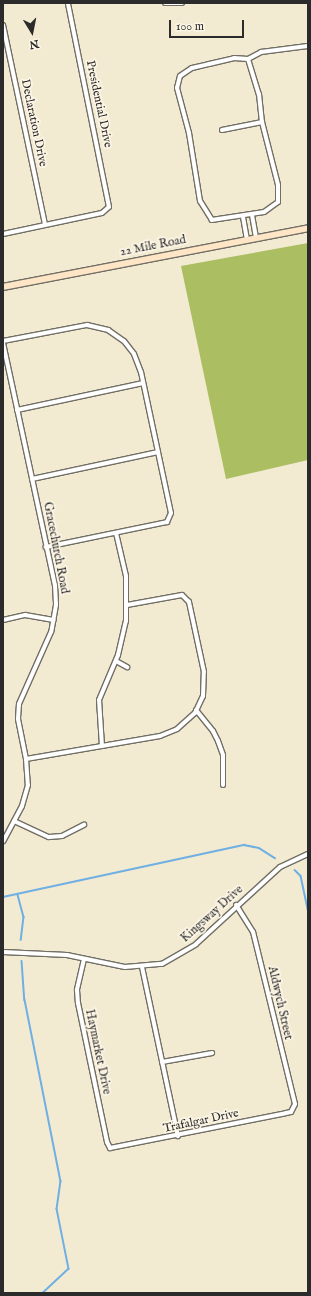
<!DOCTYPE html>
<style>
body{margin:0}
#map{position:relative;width:311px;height:1296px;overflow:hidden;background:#f2ebd1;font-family:"IM FELL English",serif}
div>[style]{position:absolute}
.green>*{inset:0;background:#abbe62}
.stream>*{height:1.5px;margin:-0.75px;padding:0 0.75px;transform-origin:0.75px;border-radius:0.75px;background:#70afe3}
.roads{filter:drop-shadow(1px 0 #716e65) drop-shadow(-1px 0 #716e65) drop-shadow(0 1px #716e65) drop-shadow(0 -1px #716e65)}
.street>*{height:4px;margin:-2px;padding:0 2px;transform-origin:2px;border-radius:2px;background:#fff}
.secondary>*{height:5.5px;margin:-2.75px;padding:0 2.75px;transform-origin:2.75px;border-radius:2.75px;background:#fde5c5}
span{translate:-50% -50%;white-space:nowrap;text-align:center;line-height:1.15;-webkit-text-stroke:3.5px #fcf5e5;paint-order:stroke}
.street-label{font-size:12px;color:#2b2b2b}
.frame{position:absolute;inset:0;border:4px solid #2b2b2b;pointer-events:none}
.north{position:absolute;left:12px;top:12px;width:40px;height:40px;-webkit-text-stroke:3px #fcf5e5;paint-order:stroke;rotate:170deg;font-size:11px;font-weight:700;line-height:16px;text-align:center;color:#2b2b2b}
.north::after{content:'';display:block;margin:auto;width:14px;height:18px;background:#2b2b2b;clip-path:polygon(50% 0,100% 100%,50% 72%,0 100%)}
.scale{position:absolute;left:169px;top:20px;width:75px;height:18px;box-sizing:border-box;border:2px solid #2b2b2b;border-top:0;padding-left:5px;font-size:12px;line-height:14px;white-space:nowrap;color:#2b2b2b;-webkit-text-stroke:3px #fcf5e5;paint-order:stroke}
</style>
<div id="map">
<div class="green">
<i style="clip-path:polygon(308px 243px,308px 460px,226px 479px,181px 266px)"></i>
</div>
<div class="stream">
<i style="left:295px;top:870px;width:8px;rotate:45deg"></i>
<i style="left:301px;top:876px;width:35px;rotate:78deg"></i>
<i style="left:18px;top:895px;width:23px;rotate:75deg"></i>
<i style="left:24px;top:917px;width:23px;rotate:97deg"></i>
<i style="left:3px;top:897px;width:247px;rotate:-12.2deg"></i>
<i style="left:244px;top:845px;width:15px;rotate:11deg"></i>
<i style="left:259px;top:848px;width:19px;rotate:32deg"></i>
<i style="left:22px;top:961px;width:39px;rotate:86deg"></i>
<i style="left:25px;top:1000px;width:185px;rotate:78.8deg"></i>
<i style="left:61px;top:1181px;width:28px;rotate:98deg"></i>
<i style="left:57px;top:1209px;width:61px;rotate:78.7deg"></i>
<i style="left:69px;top:1269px;width:35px;rotate:137deg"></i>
</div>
<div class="roads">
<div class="street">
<i style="left:165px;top:3px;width:17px"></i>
<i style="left:3px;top:25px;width:204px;rotate:78.1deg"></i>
<i style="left:248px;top:59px;width:37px;rotate:73deg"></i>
<i style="left:259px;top:94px;width:28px;rotate:84deg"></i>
<i style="left:262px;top:122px;width:65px;rotate:75.7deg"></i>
<i style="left:278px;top:185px;width:17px;rotate:90deg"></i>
<i style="left:278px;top:202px;width:17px;rotate:144deg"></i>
<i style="left:264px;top:212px;width:53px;rotate:171.3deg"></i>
<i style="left:212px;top:220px;width:22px;rotate:-122deg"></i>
<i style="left:200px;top:201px;width:69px;rotate:-99.2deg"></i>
<i style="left:189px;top:133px;width:47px;rotate:-104.9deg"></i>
<i style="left:177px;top:88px;width:12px;rotate:-76deg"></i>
<i style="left:180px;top:76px;width:14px;rotate:-34deg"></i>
<i style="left:192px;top:68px;width:17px;rotate:-13deg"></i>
<i style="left:209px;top:64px;width:26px;rotate:-13deg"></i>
<i style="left:234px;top:58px;width:14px;rotate:4deg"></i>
<i style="left:248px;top:59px;width:15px;rotate:-28deg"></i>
<i style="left:261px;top:52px;width:47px;rotate:-7.3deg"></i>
<i style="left:222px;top:130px;width:41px;rotate:-11.3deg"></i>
<i style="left:252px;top:215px;width:22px;rotate:80deg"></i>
<i style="left:243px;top:217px;width:22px;rotate:80deg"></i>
<i style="left:3px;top:234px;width:101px;rotate:-12deg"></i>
<i style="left:102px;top:213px;width:9px;rotate:-41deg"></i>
<i style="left:109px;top:207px;width:208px;rotate:-101.4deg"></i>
<i style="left:3px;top:341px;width:86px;rotate:-10.8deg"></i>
<i style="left:87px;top:325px;width:22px;rotate:13deg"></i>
<i style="left:108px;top:330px;width:19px;rotate:35deg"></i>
<i style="left:124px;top:341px;width:16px;rotate:52deg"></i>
<i style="left:134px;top:354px;width:19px;rotate:69deg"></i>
<i style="left:141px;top:372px;width:144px;rotate:78deg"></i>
<i style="left:171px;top:513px;width:10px;rotate:114deg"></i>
<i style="left:167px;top:522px;width:124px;rotate:168.3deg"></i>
<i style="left:3px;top:343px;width:248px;rotate:77.9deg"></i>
<i style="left:55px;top:585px;width:20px;rotate:87deg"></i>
<i style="left:56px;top:605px;width:27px;rotate:100deg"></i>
<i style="left:51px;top:632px;width:79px;rotate:114deg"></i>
<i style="left:19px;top:704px;width:15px;rotate:94deg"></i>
<i style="left:18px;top:719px;width:41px;rotate:78.7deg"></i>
<i style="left:26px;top:759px;width:26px;rotate:86deg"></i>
<i style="left:28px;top:785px;width:22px;rotate:106deg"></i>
<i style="left:22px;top:806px;width:40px;rotate:118deg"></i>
<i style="left:17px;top:410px;width:129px;rotate:-12.1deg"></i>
<i style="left:32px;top:479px;width:129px;rotate:-12.1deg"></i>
<i style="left:3px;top:620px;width:23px;rotate:-13deg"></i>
<i style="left:25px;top:615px;width:29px;rotate:10deg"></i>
<i style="left:116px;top:661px;width:13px;rotate:29deg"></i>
<i style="left:196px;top:710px;width:27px;rotate:51deg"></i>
<i style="left:213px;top:731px;width:11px;rotate:63deg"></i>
<i style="left:218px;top:741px;width:15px;rotate:70deg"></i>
<i style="left:223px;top:755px;width:30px;rotate:90deg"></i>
<i style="left:102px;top:746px;width:46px;rotate:-93.7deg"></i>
<i style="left:99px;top:700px;width:49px;rotate:-67.1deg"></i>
<i style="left:118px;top:655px;width:35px;rotate:-77deg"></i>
<i style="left:126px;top:621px;width:45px;rotate:-90deg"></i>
<i style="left:126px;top:576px;width:44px;rotate:-103.1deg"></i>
<i style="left:26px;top:759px;width:136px;rotate:-9.7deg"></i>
<i style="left:160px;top:736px;width:18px;rotate:-22deg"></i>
<i style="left:177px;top:729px;width:24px;rotate:-42deg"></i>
<i style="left:195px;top:713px;width:19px;rotate:-65deg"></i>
<i style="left:203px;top:696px;width:24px;rotate:-88deg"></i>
<i style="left:204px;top:672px;width:72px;rotate:-102.1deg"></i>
<i style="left:189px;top:602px;width:10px;rotate:-135deg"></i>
<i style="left:182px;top:595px;width:56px;rotate:169.7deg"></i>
<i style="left:14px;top:821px;width:38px;rotate:25deg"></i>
<i style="left:49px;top:837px;width:13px;rotate:-4deg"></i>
<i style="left:62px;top:836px;width:25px;rotate:-27deg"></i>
<i style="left:3px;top:952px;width:64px;rotate:2.7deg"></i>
<i style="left:67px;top:955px;width:59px;rotate:11.7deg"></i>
<i style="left:125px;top:967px;width:37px;rotate:-5deg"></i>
<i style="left:162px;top:964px;width:39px;rotate:-30deg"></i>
<i style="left:196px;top:944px;width:114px;rotate:-42.5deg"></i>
<i style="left:280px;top:867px;width:31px;rotate:-25deg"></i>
<i style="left:84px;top:959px;width:32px;rotate:103deg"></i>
<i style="left:77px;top:990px;width:13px;rotate:86deg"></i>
<i style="left:78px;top:1003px;width:142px;rotate:78.2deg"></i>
<i style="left:107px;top:1142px;width:7px;rotate:63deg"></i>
<i style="left:110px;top:1148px;width:179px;rotate:-11.2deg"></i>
<i style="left:286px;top:1113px;width:5px;rotate:-11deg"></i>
<i style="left:291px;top:1112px;width:9px;rotate:-63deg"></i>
<i style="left:295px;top:1104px;width:177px;rotate:-103.7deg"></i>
<i style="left:253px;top:932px;width:32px;rotate:-122deg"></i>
<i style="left:142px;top:967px;width:173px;rotate:78deg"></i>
<i style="left:162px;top:1062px;width:51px;rotate:-10.2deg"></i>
</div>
<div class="secondary">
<i style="left:3px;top:287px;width:311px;rotate:-10.9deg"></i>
</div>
</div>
<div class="street-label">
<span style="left:99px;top:104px;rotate:78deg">Presidential Drive</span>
<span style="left:34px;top:123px;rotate:78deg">Declaration Drive</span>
<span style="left:153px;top:246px;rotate:-11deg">22 Mile Road</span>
<span style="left:56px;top:548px;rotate:79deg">Gracechurch Road</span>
<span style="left:212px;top:914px;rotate:-42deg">Kingsway Drive</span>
<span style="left:280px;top:1003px;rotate:77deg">Aldwych Street</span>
<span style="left:98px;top:1052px;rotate:78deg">Haymarket Drive</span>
<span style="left:201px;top:1121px;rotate:-12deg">Trafalgar Drive</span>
</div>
<div class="frame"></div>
<div class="north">N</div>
<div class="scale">100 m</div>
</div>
